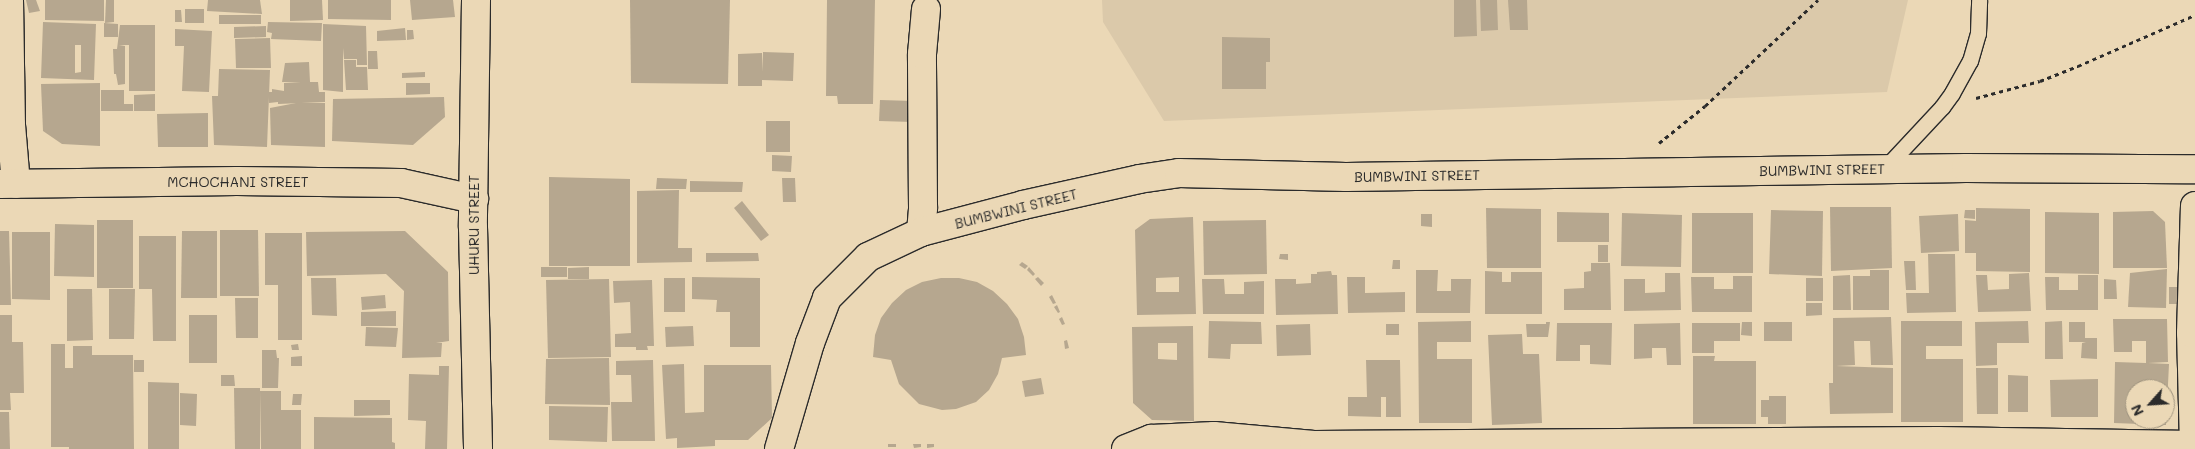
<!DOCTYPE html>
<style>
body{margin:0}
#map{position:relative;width:2195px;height:449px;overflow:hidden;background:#ebd8b6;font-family:Mali,sans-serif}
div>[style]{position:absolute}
.built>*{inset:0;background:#dbc9aa}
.building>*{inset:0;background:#b6a78f}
.path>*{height:3px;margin-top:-1.5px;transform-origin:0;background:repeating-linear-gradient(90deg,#2b2b2b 0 4px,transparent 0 8px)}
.roads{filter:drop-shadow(1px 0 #2b2b2b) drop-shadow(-1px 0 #2b2b2b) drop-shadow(0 1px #2b2b2b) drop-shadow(0 -1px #2b2b2b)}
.lane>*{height:15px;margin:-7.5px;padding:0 7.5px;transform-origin:7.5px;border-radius:7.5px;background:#ebd8b6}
.street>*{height:28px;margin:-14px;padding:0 14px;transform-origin:14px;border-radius:14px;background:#ebd8b6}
span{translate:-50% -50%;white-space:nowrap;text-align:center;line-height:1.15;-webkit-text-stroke:4px #ebd8b6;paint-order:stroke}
.street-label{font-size:14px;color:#2b2b2b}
.north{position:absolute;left:2125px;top:379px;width:50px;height:50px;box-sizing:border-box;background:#ebd8b6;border:1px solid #9e937e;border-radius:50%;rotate:244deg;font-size:14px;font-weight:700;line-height:20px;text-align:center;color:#2b2b2b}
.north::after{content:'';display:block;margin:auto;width:18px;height:22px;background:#2b2b2b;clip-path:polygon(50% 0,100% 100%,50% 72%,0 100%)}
</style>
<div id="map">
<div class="built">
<i style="clip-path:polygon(1102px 0,1908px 0,1887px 92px,1164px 121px,1103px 22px)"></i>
</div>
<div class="building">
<i style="clip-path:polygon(26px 0,36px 0,40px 11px,29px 13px)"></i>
<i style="clip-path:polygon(45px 0,104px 0,104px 21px,45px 20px)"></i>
<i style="clip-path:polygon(106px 0,114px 0,114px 22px,105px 23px)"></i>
<i style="clip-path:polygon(208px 0,260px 0,262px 14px,207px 11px)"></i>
<i style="clip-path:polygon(290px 0,322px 0,323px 20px,290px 21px)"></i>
<i style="clip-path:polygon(328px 0,391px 0,391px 20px,328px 19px)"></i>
<i style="clip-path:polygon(410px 0,453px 0,455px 17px,412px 20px)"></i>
<i style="clip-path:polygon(630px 0,730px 0,728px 84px,631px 83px)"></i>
<i style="clip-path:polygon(827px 0,875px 0,873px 104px,838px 104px,837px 96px,826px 96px)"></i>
<i style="clip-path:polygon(1454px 0,1476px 0,1477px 36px,1454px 37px)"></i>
<i style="clip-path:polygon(1480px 0,1497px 0,1498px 30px,1481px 31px)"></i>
<i style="clip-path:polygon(1508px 0,1527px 0,1528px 30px,1510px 30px)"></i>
<i style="clip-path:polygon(185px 9px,204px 9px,204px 23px,185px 23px)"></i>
<i style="clip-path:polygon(175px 10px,181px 10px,182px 22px,175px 22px)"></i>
<i style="clip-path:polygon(219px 15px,261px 15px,261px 24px,219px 24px)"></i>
<i style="clip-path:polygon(evenodd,43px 22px,96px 24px,94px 80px,41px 78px,43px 22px,75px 45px,81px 45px,81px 72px,75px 73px,75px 45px)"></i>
<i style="clip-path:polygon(268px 22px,322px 23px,321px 41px,271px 39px,272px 33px,267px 32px)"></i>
<i style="clip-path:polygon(104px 23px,118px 24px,118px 37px,104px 37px)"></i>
<i style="clip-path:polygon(323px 24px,366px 26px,367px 65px,357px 65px,357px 59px,344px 59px,343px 48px,343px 92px,323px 90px)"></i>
<i style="clip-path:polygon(120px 25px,155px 25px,155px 91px,129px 91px,129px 45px,119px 45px,125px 46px,125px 84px,118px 85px,116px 74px,114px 74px,113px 49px,117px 49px)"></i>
<i style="clip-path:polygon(266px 26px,266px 37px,234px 38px,234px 27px)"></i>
<i style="clip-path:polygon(405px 28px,406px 40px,377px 41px,377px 31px)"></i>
<i style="clip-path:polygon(175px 29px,212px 31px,209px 92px,182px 91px,184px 46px,175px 46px)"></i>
<i style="clip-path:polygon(407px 30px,413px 30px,414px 39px,407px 40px)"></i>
<i style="clip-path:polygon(1222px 37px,1270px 38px,1270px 62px,1266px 62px,1266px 89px,1222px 89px)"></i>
<i style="clip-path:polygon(270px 38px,271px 68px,236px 68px,235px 39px)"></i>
<i style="clip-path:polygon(368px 51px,377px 51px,378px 69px,368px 69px)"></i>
<i style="clip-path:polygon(763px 52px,794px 53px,793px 81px,762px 80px,762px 86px,738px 86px,738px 54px,762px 53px,763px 72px)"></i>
<i style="clip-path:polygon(344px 60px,356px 60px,356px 67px,367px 67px,368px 90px,346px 90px)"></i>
<i style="clip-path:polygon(309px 62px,310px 82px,318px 82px,319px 92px,325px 92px,325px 102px,278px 104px,278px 102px,269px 103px,268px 92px,272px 92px,272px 89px,284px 91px,284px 83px,301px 82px,282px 82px,285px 63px)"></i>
<i style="clip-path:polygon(219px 69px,270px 70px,267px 147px,214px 145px,212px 96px,218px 96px)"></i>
<i style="clip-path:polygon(425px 72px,425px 77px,402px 78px,402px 73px)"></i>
<i style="clip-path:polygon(100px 83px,100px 146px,62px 144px,43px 131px,41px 84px)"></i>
<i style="clip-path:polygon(406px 83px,430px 83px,430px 94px,406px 95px)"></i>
<i style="clip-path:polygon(101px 90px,124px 90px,124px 104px,133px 104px,133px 111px,101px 111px)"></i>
<i style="clip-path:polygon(155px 94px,155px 111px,134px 111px,134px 95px)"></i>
<i style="clip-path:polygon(444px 97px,445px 117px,413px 145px,332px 141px,333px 99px)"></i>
<i style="clip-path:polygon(880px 100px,913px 101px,913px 122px,879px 121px)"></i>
<i style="clip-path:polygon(296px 103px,325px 103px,325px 147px,271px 145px,270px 108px)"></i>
<i style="clip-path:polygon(208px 113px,208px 147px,158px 147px,157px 114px)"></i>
<i style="clip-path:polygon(766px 121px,790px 121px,790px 152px,766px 152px)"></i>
<i style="clip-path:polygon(772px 155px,792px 156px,791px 172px,772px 171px)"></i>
<i style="clip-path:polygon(549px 177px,630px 179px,630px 266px,549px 266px)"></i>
<i style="clip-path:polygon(657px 178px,687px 179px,686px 189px,656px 189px)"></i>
<i style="clip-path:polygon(782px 178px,795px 178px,796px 202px,783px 202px)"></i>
<i style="clip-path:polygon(690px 181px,743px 182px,742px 192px,690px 192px)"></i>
<i style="clip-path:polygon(679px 190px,678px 248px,692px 248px,692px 262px,637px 263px,637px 191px)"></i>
<i style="clip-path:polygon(742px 201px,769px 235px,761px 241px,734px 208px)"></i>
<i style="clip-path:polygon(1830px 207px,1891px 207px,1892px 268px,1831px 271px)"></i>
<i style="clip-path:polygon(1486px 208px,1541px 209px,1541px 268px,1487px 268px)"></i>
<i style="clip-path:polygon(1976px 208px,2030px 209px,2030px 272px,1976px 271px,1976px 253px,1965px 253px,1965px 220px,1976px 221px)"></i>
<i style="clip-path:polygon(1771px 210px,1823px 211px,1822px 276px,1769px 274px)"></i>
<i style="clip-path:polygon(1965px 210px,1975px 210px,1975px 219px,1964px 218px)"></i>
<i style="clip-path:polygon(2153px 211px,2165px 222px,2167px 268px,2113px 268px,2113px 212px)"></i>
<i style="clip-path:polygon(1557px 212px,1609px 213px,1609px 242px,1557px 242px)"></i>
<i style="clip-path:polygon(2045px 212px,2099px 213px,2099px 274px,2045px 273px)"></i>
<i style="clip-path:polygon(1622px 213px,1682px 215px,1681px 267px,1621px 266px)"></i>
<i style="clip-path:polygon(1692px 213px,1753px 213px,1753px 273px,1692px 273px)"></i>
<i style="clip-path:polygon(1421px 214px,1432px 214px,1432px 227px,1421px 226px)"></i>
<i style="clip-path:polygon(1958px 214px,1959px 251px,1921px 253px,1919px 216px)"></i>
<i style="clip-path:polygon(evenodd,1193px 217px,1196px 314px,1137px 315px,1135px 230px,1150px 219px,1193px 217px,1179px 277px,1179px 292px,1156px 292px,1156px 278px,1179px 277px)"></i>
<i style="clip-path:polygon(97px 220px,133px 220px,133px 288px,97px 288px)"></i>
<i style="clip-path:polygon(1266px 220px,1267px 274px,1204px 275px,1203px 221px)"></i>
<i style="clip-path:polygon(55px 224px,94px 225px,94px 277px,54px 276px)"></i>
<i style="clip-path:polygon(220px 230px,258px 230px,259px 296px,220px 296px)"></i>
<i style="clip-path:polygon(0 231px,9px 231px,11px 305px,0 305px)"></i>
<i style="clip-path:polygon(182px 231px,217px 231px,217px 298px,181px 298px)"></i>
<i style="clip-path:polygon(405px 231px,448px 272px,449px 341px,436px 343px,442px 343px,441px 357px,402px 358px,404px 291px,386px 274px,307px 276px,306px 232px)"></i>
<i style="clip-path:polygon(12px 232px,50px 232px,50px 300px,12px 299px)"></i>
<i style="clip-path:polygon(265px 233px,302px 233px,302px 340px,278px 340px,278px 285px,265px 285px)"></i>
<i style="clip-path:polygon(139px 236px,176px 236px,176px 341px,153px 341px,152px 289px,139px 289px)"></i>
<i style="clip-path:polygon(1598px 245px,1608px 245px,1608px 262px,1598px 262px)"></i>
<i style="clip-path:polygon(706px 253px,758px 253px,759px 261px,706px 262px)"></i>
<i style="clip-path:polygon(1280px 254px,1288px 254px,1288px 260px,1279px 259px)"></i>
<i style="clip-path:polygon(1928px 254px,1955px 254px,1956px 312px,1907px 313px,1906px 293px,1929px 293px)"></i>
<i style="clip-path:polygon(1393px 260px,1400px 260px,1400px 269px,1392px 269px)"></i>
<i style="clip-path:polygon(1904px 261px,1915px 261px,1916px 290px,1906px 290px)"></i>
<i style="clip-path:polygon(1022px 262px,1028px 266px,1025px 269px,1019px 265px)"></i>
<i style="clip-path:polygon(1591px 263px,1610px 263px,1611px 310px,1564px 310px,1564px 289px,1584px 288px,1584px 272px,1591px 271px)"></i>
<i style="clip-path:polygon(541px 267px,567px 267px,567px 277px,541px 277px)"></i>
<i style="clip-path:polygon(589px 267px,589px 279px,568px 279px,568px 268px)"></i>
<i style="clip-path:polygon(1029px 267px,1035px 274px,1033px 276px,1027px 270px)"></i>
<i style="clip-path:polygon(2167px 269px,2166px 308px,2128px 307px,2130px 273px)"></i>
<i style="clip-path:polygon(1416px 270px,1438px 270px,1437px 291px,1451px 291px,1451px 279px,1471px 279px,1470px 313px,1416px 313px)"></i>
<i style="clip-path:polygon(1870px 270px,1889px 270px,1889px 310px,1853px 310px,1853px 276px,1870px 276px)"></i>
<i style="clip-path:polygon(1331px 271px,1332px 275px,1337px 275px,1338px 314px,1276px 315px,1275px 279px,1296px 279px,1296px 284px,1311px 283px,1311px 274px,1317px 274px,1317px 272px)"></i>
<i style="clip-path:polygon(1485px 271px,1502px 272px,1502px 282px,1511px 282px,1511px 272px,1542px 272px,1542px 314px,1485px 314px)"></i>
<i style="clip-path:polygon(1665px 273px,1680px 273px,1681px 310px,1624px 311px,1624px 279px,1645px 279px,1645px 293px,1665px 292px)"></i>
<i style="clip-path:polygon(2029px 273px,2031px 311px,1978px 312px,1976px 275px,1987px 275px,1988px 290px,2009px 289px,2009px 274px)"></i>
<i style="clip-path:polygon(1850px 275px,1851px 310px,1833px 310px,1833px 276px)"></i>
<i style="clip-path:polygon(2078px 275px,2098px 275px,2098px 310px,2046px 310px,2045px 277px,2059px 277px,2059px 290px,2053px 290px,2078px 290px)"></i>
<i style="clip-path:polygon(1733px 276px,1752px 276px,1752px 312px,1692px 312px,1691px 277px,1714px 277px,1714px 289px,1733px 289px)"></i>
<i style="clip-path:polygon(692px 277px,760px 278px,760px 347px,730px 347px,730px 312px,716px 312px,717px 300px,692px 299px)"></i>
<i style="clip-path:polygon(1038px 277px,1044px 283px,1041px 286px,1035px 279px)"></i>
<i style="clip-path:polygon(1347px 277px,1365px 277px,1365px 293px,1405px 292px,1405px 312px,1348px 313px)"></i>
<i style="clip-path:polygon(311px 278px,336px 278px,337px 316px,312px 315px)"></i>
<i style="clip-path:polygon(664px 278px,685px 278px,685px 312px,664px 312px)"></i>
<i style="clip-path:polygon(941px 278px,959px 278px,977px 282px,993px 291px,1007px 304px,1018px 319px,1024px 337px,1026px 355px,1002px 358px,998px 374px,989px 390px,976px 402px,956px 409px,942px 410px,919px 404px,899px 384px,891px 360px,873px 357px,875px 335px,881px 318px,892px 303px,906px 290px,922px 282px)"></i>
<i style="clip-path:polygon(1806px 278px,1823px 278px,1823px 301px,1806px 301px)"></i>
<i style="clip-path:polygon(609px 279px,611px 357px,548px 358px,546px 280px)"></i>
<i style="clip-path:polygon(1202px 279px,1224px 279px,1225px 294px,1244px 294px,1244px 282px,1264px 281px,1264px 314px,1203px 314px)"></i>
<i style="clip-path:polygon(2104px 279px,2116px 280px,2117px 299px,2104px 299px)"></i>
<i style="clip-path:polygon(652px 280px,654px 346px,647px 346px,648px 350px,636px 350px,636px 347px,615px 347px,615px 334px,631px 333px,630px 302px,614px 303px,613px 281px)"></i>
<i style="clip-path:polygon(2169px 287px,2189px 287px,2189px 304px,2169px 304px)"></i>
<i style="clip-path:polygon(67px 289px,92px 289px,93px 340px,67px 341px)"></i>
<i style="clip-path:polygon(109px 289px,135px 289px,134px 339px,109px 339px)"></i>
<i style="clip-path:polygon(385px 295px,386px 308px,362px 310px,361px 297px)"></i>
<i style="clip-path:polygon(1052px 295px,1056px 303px,1053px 304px,1049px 297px)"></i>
<i style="clip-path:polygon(235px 298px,258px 298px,258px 338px,236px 338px)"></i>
<i style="clip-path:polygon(1806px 303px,1822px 303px,1822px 315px,1806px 316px)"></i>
<i style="clip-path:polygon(1057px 305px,1060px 312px,1058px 313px,1054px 307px)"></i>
<i style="clip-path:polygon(396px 311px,396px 326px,361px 326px,361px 312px)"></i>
<i style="clip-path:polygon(0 315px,12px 315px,12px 342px,23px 342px,24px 393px,10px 393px,11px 410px,0 410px)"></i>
<i style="clip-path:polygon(189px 315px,217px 315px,217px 363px,189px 363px)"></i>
<i style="clip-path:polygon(1062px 317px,1065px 324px,1062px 325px,1059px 319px)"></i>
<i style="clip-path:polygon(1891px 317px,1893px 365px,1871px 365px,1870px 341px,1854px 341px,1855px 365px,1836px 366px,1893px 368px,1893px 413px,1830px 414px,1829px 383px,1833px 383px,1833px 318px)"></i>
<i style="clip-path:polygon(evenodd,2113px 319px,2167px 319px,2168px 362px,2148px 363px,2169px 364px,2166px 425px,2114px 423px,2115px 362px,2146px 363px,2146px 341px,2132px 341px,2132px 352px,2114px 352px,2113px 319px,2135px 389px,2165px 389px,2165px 419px,2135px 419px,2135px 389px)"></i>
<i style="clip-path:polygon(1209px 321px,1261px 322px,1262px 344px,1231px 344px,1230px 359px,1208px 358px)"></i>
<i style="clip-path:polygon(1471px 321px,1471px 342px,1437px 342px,1437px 359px,1472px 359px,1472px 423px,1419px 423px,1418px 322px)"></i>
<i style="clip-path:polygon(1901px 321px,1962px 321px,1962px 346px,1926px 346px,1926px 359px,1963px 359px,1963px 422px,1901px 422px)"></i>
<i style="clip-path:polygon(2028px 321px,2029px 343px,1997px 343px,1997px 365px,1976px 366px,1975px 322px)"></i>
<i style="clip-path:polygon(2062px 321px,2063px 359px,2045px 359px,2045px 322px)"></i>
<i style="clip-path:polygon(1546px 322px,1550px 322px,1548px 337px,1527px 337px,1526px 324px,1546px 324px)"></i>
<i style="clip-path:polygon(1742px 322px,1752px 322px,1752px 336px,1741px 335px)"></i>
<i style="clip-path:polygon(1764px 322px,1792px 322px,1792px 341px,1764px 341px)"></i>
<i style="clip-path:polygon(2069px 322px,2085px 322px,2085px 338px,2097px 338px,2097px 359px,2081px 358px,2082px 343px,2086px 342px,2069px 342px)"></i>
<i style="clip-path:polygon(1557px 323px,1612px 323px,1611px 365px,1590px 364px,1590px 345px,1580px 345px,1580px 361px,1556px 361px)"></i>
<i style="clip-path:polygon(1680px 323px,1681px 365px,1667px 365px,1666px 348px,1652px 348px,1652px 358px,1634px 359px,1634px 324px)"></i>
<i style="clip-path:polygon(1692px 323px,1740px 323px,1740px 341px,1714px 341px,1714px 353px,1692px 353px)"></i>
<i style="clip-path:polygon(1310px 324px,1311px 355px,1277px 356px,1276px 325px)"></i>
<i style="clip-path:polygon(1386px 324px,1399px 324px,1399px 335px,1386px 335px)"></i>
<i style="clip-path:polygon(693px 326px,694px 346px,666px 347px,665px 327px)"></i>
<i style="clip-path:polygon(evenodd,1193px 326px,1194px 421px,1152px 420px,1133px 403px,1132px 327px,1193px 326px,1158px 343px,1177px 343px,1177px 360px,1158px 359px,1158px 343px)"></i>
<i style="clip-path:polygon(366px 327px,398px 328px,396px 347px,365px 346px)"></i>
<i style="clip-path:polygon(1522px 334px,1523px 354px,1539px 354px,1542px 423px,1492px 425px,1488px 335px)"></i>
<i style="clip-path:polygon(1067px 340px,1069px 348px,1065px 349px,1064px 341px)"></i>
<i style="clip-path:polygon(51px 344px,65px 344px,65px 368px,73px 368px,73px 346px,92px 346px,92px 355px,133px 355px,134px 449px,69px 449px,69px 447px,51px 447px)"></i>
<i style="clip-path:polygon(298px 344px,299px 350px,292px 350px,291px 345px)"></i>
<i style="clip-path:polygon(262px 350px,276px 350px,277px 358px,279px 358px,278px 388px,262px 388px)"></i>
<i style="clip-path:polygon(302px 356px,302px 366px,291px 366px,291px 357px)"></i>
<i style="clip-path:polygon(1693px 356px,1715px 356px,1714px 361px,1756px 361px,1756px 424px,1693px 424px)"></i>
<i style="clip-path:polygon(609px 358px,610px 405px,545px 404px,546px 359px)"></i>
<i style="clip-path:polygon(134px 360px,144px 360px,144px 372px,134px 372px)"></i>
<i style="clip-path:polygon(653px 360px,655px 441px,612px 441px,611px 402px,632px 402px,631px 375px,616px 375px,616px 361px)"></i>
<i style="clip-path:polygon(1366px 360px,1400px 360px,1401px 417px,1386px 417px,1386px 397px,1367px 397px)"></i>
<i style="clip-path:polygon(684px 364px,685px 413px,704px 412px,704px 365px,771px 365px,772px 418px,748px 440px,715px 440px,715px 446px,677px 448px,677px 438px,666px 439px,662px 365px)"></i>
<i style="clip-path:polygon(439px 366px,449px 366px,447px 449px,425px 449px,426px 421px,408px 420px,409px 374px,439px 375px)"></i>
<i style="clip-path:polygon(1976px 368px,1998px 368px,1998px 414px,1977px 414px)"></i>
<i style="clip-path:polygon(221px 375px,234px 375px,235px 386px,221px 386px)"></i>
<i style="clip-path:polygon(2008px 375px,2028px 376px,2028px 412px,2008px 412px)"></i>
<i style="clip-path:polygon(1041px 378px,1044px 394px,1025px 397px,1022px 381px)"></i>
<i style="clip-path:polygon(2098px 379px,2098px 417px,2051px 417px,2050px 380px)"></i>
<i style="clip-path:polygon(148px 382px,179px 383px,179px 449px,148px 449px)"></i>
<i style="clip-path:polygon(234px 388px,260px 388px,260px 449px,235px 449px)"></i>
<i style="clip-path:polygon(260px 391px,281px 391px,281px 410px,301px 410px,301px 449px,261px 449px)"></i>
<i style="clip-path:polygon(180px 393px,197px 394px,196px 426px,180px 425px)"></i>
<i style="clip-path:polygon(293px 394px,302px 394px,301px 405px,292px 405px)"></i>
<i style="clip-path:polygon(1769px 396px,1786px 396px,1786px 424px,1768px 424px,1768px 417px,1761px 417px,1761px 400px,1769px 400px)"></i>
<i style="clip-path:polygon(1348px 397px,1381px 397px,1381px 417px,1348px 416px)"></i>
<i style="clip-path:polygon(354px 400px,390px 400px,390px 415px,354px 416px)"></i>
<i style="clip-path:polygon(549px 406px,608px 407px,607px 442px,549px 440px)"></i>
<i style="clip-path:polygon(0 412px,9px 412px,10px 449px,0 449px)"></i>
<i style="clip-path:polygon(314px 417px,392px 418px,392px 442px,395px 443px,395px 449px,314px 449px)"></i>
<i style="clip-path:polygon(888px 444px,896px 444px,896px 447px,888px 447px)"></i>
<i style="clip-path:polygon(913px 444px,921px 444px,921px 447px,914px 448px)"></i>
<i style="clip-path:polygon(927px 444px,934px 444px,934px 447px,927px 448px)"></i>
</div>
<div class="path">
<i style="left:1976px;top:98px;width:66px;rotate:-14.9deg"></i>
<i style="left:2040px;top:81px;width:41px;rotate:-21.5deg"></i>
<i style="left:2078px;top:66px;width:128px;rotate:-23.6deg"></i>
<i style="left:1659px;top:143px;width:59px;rotate:-38.8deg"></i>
<i style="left:1705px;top:106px;width:155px;rotate:-43.2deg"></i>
</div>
<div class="roads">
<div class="lane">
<i style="left:1884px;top:169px;width:85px;rotate:-46.9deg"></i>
<i style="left:1942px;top:107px;width:17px;rotate:-54deg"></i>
<i style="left:1952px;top:93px;width:37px;rotate:-61deg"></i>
<i style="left:1970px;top:61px;width:29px;rotate:-74deg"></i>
<i style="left:1978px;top:33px;width:33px;rotate:-88deg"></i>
</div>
<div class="street">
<i style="left:9px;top:0;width:125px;rotate:89.1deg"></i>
<i style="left:11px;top:125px;width:59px;rotate:85.2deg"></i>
<i style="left:476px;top:0;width:227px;rotate:90.8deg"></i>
<i style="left:473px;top:227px;width:222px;rotate:88.7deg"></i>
<i style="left:0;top:184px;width:237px;rotate:-0.7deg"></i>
<i style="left:237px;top:181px;width:164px;rotate:0.7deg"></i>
<i style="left:401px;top:183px;width:75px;rotate:12.4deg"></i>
<i style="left:921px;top:232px;width:25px;rotate:-85deg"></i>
<i style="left:923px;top:207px;width:153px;rotate:-90.4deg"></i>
<i style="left:922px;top:54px;width:45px;rotate:-84.9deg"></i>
<i style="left:2194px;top:445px;width:112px;rotate:-91.5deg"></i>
<i style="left:2191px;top:333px;width:127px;rotate:-88.2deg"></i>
<i style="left:779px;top:449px;width:110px;rotate:-73.7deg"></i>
<i style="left:810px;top:343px;width:48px;rotate:-69.3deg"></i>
<i style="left:827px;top:298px;width:58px;rotate:-45deg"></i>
<i style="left:868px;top:257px;width:59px;rotate:-25.3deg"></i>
<i style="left:921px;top:232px;width:106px;rotate:-14.8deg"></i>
<i style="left:1023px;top:205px;width:119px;rotate:-12.6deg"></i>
<i style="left:1139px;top:179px;width:40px;rotate:-8.5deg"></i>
<i style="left:1179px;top:173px;width:167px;rotate:1.4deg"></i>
<i style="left:1346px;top:177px;width:620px;rotate:-0.83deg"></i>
<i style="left:1966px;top:168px;width:229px;rotate:0.3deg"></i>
<i style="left:1126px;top:449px;width:27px;rotate:-22deg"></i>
<i style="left:1151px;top:439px;width:63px;rotate:-2.7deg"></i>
<i style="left:1214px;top:436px;width:100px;rotate:5.1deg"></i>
<i style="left:1314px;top:445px;width:624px;rotate:-0.37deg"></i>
<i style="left:1938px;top:441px;width:257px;rotate:0.9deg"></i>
</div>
</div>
<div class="street-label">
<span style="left:1822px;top:170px;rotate:-1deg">BUMBWINI STREET</span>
<span style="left:1417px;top:176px;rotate:-1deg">BUMBWINI STREET</span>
<span style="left:238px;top:182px">MCHOCHANI STREET</span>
<span style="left:1016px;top:209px;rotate:-14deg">BUMBWINI STREET</span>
<span style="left:474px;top:225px;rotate:-90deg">UHURU STREET</span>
</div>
<div class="north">N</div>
</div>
